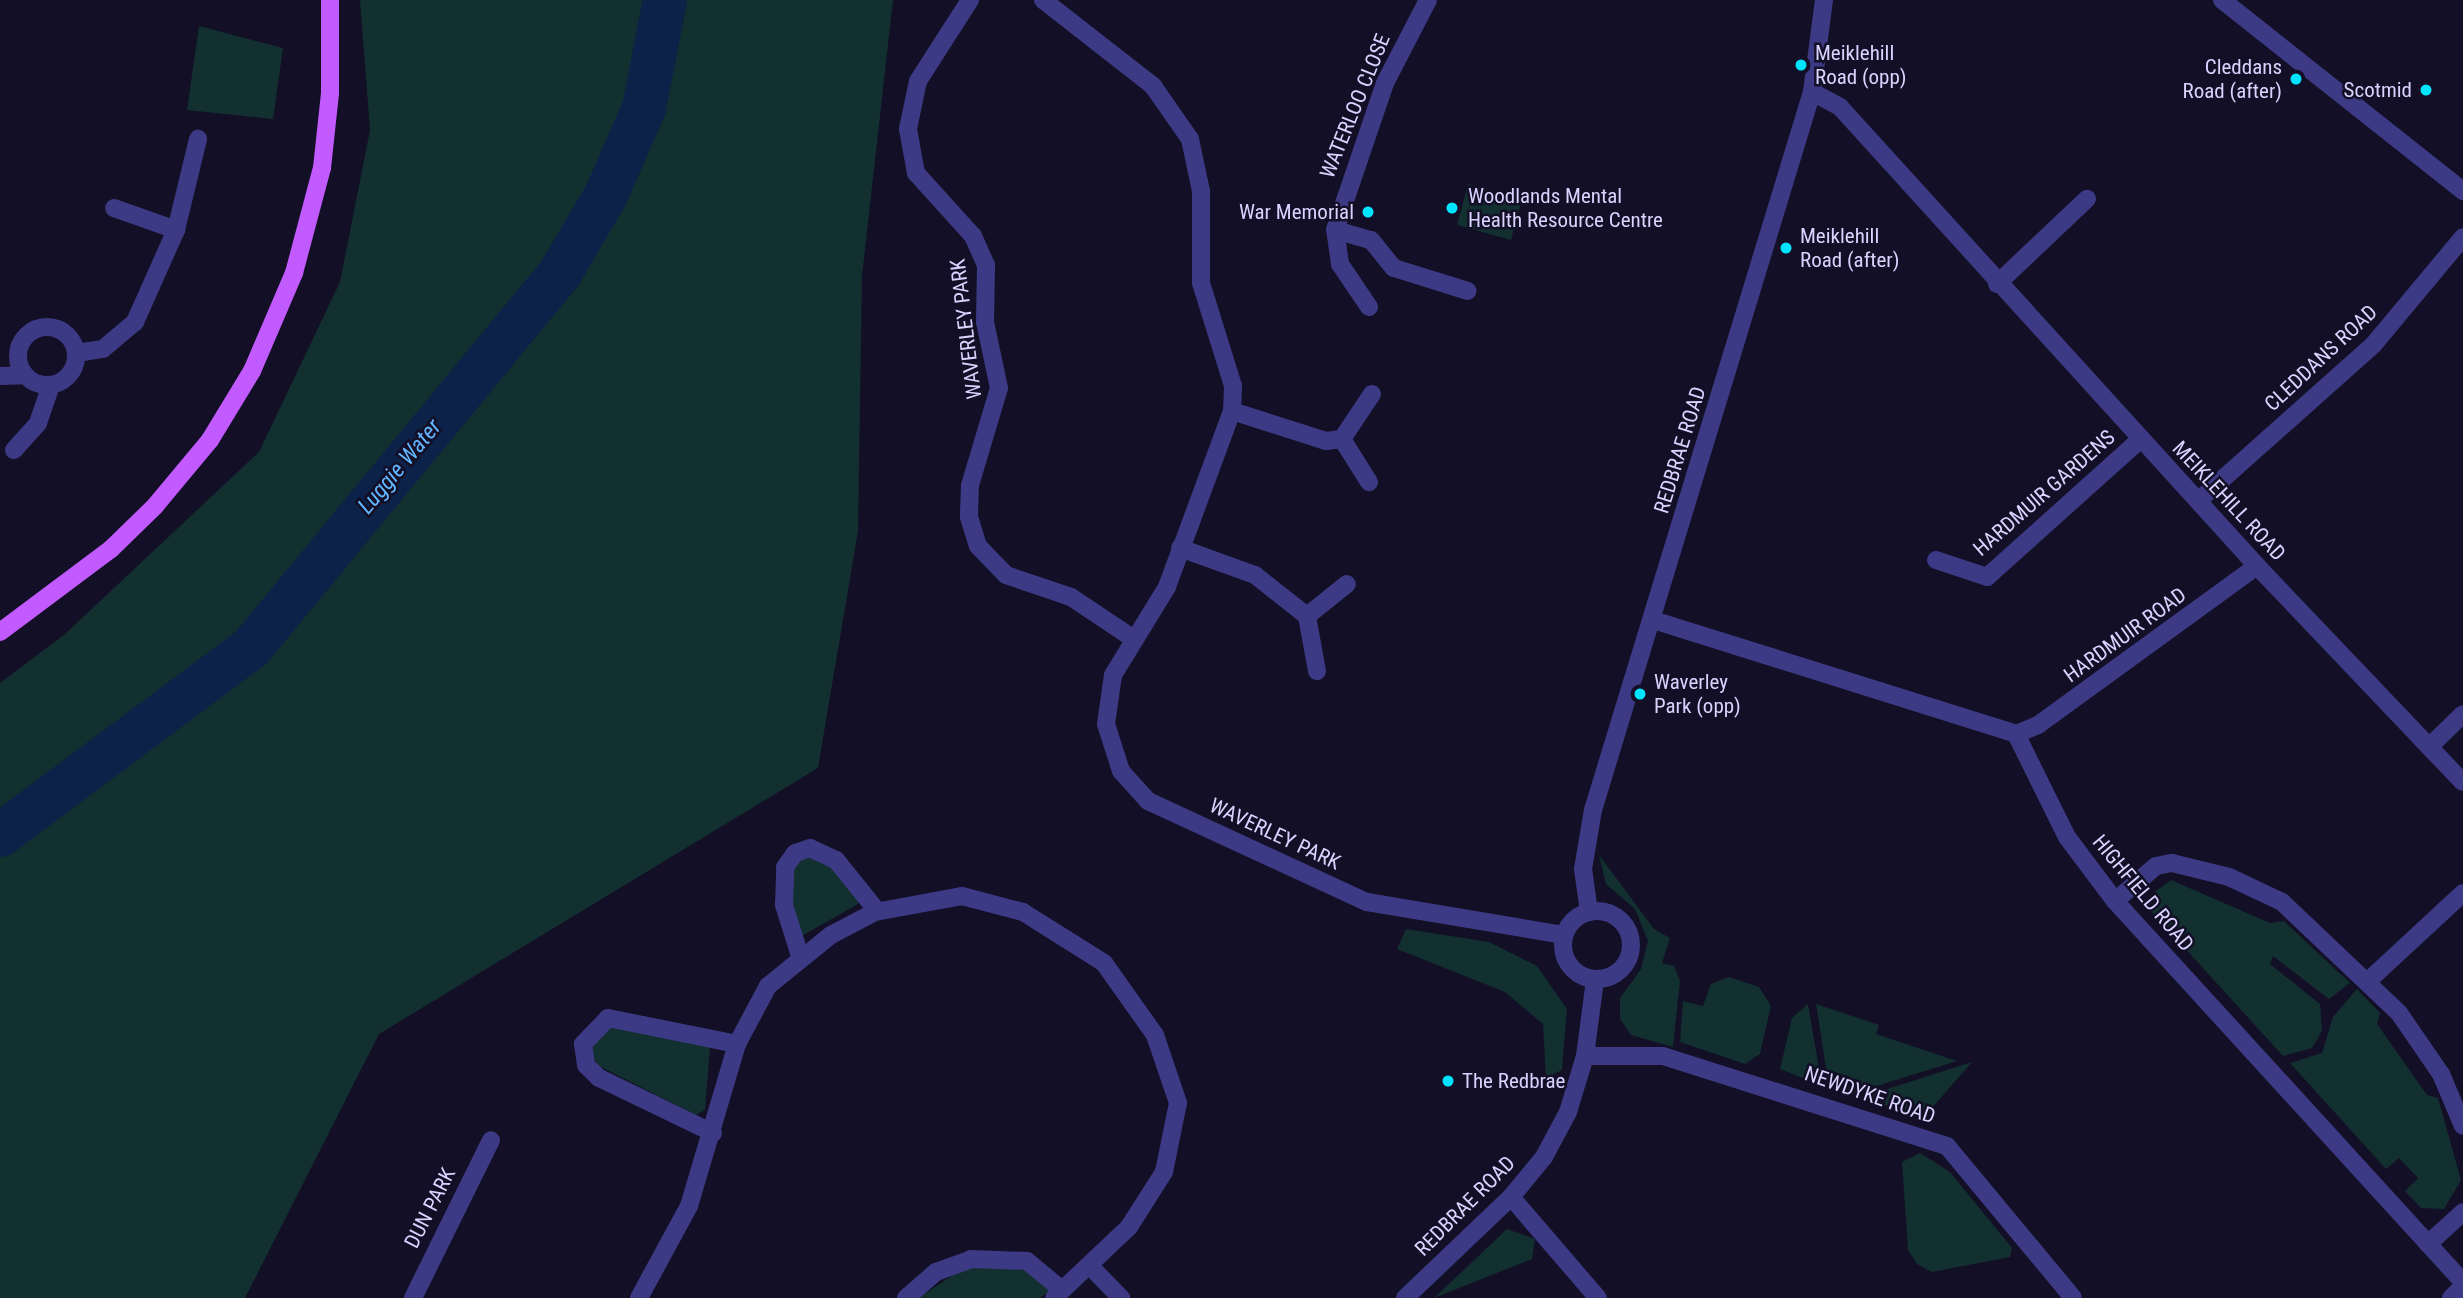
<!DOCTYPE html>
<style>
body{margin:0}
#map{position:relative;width:2463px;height:1298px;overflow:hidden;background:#130f26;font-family:"Roboto Condensed",sans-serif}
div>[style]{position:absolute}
.green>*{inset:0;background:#12302f}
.river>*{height:44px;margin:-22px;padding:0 22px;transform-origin:22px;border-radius:22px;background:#0c2248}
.minor>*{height:18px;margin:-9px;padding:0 9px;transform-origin:9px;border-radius:9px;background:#3d3a85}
.minor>.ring{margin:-9px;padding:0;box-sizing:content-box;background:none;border:18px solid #3d3a85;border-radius:50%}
.tertiary>*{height:18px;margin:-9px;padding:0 9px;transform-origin:9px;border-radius:9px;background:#3d3a85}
.tertiary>.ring{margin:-9px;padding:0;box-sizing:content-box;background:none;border:18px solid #3d3a85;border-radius:50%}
.primary>*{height:18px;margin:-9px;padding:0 9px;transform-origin:9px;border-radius:9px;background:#c25bff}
.dots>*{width:19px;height:19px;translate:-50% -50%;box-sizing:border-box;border:4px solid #130f26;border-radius:50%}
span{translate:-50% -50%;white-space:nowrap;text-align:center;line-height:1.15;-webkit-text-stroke:5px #130f26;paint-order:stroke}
.poi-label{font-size:21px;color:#d9d4ff}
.left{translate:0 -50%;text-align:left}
.right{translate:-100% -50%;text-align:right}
.street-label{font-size:21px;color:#d9d4ff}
.water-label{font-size:23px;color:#62b6ff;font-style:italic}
</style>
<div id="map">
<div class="green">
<i style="clip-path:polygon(360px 0,893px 0,862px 276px,858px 531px,818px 768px,379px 1034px,245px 1298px,0 1298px,0 683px,65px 634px,259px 452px,340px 282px,370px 130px)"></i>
<i style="clip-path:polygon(199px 26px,283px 48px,273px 119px,187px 110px)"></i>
<i style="clip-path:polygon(1468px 184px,1522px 199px,1511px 240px,1457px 225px)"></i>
<i style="clip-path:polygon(1599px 855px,1654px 929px,1670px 938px,1662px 963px,1674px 966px,1680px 981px,1673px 1047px,1631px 1035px,1620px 1019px,1620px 998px,1641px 969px,1648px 941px,1635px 909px,1606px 884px)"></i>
<i style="clip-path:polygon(818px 856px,859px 892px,858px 904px,800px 937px,794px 934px,789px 872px,800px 859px)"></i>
<i style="clip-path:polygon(2171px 880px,2270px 923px,2284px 921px,2350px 983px,2329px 999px,2273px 956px,2270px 964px,2320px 1004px,2322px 1031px,2312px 1048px,2283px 1056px,2151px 911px,2149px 896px)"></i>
<i style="clip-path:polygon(1406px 929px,1489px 942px,1537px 966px,1567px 1009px,1562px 1070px,1546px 1078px,1543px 1024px,1505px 992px,1397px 949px)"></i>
<i style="clip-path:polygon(1729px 977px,1759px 987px,1771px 1006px,1760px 1054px,1745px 1064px,1680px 1042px,1683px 1001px,1703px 1006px,1711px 984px)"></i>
<i style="clip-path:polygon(2357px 989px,2380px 1013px,2377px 1024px,2427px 1095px,2438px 1098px,2461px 1180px,2444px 1209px,2421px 1208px,2405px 1191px,2418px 1178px,2399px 1158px,2386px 1169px,2290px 1063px,2322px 1053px,2333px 1017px)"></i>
<i style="clip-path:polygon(1808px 1004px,1822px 1086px,1780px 1069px,1792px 1018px)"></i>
<i style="clip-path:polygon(1816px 1004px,1879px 1025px,1876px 1034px,1957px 1061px,1851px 1094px,1829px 1087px)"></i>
<i style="clip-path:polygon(615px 1025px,710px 1047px,705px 1110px,696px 1115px,599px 1066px,591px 1054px,595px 1037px)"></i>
<i style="clip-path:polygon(1972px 1062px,1925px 1116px,1859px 1098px)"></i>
<i style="clip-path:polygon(1920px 1153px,1950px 1172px,2012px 1248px,2010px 1257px,1932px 1272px,1917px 1264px,1908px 1250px,1902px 1162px)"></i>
<i style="clip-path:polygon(1507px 1229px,1535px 1239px,1532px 1259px,1434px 1298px)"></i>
<i style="clip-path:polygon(967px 1266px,1024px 1269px,1049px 1291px,1040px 1298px,918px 1298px)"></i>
</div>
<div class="river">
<i style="left:0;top:835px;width:313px;rotate:-36.7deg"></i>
<i style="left:251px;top:648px;width:484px;rotate:-50.5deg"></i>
<i style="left:559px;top:275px;width:93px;rotate:-59.6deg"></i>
<i style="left:606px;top:195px;width:95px;rotate:-66.4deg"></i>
<i style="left:644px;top:108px;width:110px;rotate:-79deg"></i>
</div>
<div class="minor">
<i style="left:970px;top:0;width:96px;rotate:122.7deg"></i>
<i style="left:918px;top:81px;width:49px;rotate:101.8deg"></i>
<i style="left:908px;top:129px;width:45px;rotate:79.7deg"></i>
<i style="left:916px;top:173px;width:85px;rotate:47.9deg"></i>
<i style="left:973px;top:236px;width:32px;rotate:66deg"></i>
<i style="left:986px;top:265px;width:57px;rotate:91deg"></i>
<i style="left:985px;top:322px;width:67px;rotate:78deg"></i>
<i style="left:999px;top:388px;width:101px;rotate:106.6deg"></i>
<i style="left:970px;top:485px;width:32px;rotate:92deg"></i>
<i style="left:969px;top:517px;width:30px;rotate:73deg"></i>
<i style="left:978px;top:546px;width:40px;rotate:46deg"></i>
<i style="left:1006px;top:575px;width:69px;rotate:18.7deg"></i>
<i style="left:1071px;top:597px;width:76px;rotate:33.7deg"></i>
<i style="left:1043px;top:0;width:140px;rotate:38deg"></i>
<i style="left:1153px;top:86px;width:65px;rotate:55.1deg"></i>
<i style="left:1190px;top:139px;width:53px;rotate:78.1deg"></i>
<i style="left:1201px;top:191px;width:92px;rotate:90deg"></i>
<i style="left:1201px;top:283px;width:108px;rotate:72.7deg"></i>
<i style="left:1233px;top:386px;width:25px;rotate:92deg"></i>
<i style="left:1232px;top:411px;width:188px;rotate:110.3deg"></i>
<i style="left:1167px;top:587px;width:103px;rotate:121.5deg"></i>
<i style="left:1113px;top:675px;width:49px;rotate:98.1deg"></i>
<i style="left:1106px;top:724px;width:49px;rotate:72.3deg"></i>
<i style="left:1121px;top:771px;width:40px;rotate:48deg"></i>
<i style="left:1148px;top:801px;width:241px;rotate:24.8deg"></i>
<i style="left:1367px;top:902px;width:200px;rotate:9.5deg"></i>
<i style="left:1812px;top:92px;width:32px;rotate:28deg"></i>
<i style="left:1840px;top:107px;width:620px;rotate:47.74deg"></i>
<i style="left:2257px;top:566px;width:298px;rotate:46.4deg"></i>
<i style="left:114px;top:208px;width:66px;rotate:19.5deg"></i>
<i style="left:1335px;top:230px;width:37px;rotate:16deg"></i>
<i style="left:1371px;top:240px;width:36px;rotate:51deg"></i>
<i style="left:1394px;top:268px;width:77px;rotate:17.3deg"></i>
<i style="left:1997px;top:284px;width:124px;rotate:-43.4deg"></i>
<i style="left:1369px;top:307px;width:52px;rotate:-124deg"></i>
<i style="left:1340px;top:264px;width:34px;rotate:-98deg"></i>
<i style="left:1335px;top:230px;width:155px;rotate:-71.2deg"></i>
<i style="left:1385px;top:83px;width:93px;rotate:-62.6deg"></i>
<i class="ring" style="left:18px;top:327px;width:40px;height:40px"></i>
<i style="left:77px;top:353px;width:26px;rotate:-9deg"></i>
<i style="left:103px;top:349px;width:42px;rotate:-40.2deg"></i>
<i style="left:135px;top:322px;width:101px;rotate:-66deg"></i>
<i style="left:176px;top:230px;width:94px;rotate:-76.4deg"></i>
<i style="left:0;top:376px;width:24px;rotate:-2deg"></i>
<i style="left:1232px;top:411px;width:99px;rotate:17.7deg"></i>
<i style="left:1326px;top:441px;width:16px;rotate:-7deg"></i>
<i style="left:1342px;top:439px;width:54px;rotate:-56.3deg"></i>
<i style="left:1342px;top:439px;width:51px;rotate:57.9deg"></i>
<i style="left:14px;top:450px;width:36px;rotate:-48deg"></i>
<i style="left:38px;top:423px;width:39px;rotate:-71deg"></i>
<i style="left:2198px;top:501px;width:236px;rotate:-41.7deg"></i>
<i style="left:2374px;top:344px;width:139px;rotate:-50.2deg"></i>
<i style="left:1180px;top:548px;width:80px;rotate:19.8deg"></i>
<i style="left:1255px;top:575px;width:66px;rotate:38.3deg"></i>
<i style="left:1307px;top:616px;width:51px;rotate:-38.7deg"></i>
<i style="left:1936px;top:560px;width:54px;rotate:18.4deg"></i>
<i style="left:1987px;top:577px;width:207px;rotate:-41.9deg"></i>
<i style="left:1307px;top:616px;width:56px;rotate:79.7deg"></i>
<i style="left:1653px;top:620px;width:380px;rotate:17.4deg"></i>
<i style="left:2016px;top:734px;width:115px;rotate:63.7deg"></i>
<i style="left:2067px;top:837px;width:80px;rotate:53.1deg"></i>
<i style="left:2115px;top:901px;width:516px;rotate:47.59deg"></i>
<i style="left:2016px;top:734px;width:24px;rotate:-22deg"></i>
<i style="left:2038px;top:725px;width:271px;rotate:-36deg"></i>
<i style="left:2429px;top:747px;width:47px;rotate:-44.1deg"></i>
<i style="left:2115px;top:901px;width:54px;rotate:-40.5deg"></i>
<i style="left:2156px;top:866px;width:16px;rotate:-11deg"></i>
<i style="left:2172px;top:863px;width:59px;rotate:13.8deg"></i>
<i style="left:2229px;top:877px;width:59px;rotate:25.3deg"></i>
<i style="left:2282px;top:902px;width:161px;rotate:43.5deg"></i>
<i style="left:2399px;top:1013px;width:74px;rotate:55.5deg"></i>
<i style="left:2441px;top:1074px;width:56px;rotate:67.1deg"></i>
<i style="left:801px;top:959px;width:57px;rotate:-107.5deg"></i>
<i style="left:784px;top:905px;width:38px;rotate:-88deg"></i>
<i style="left:785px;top:867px;width:17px;rotate:-54deg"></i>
<i style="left:795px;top:853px;width:16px;rotate:-18deg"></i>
<i style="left:810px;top:848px;width:29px;rotate:25deg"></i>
<i style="left:836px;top:860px;width:65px;rotate:51.2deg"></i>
<i style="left:2368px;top:981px;width:129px;rotate:-42.8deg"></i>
<i style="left:1585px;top:1056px;width:78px"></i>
<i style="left:1663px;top:1056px;width:298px;rotate:17.6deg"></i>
<i style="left:1947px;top:1146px;width:197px;rotate:50.3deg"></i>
<i style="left:713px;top:1133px;width:127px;rotate:-154.2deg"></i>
<i style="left:599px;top:1078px;width:18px;rotate:-135deg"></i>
<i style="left:586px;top:1065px;width:21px;rotate:-98deg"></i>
<i style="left:583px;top:1044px;width:36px;rotate:-46deg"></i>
<i style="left:608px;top:1018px;width:132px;rotate:11.4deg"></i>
<i style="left:1511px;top:1197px;width:133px;rotate:49.3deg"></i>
<i style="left:2428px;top:1244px;width:47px;rotate:-42.4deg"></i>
<i style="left:1090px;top:1266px;width:45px;rotate:45.9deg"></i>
<i style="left:413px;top:1298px;width:176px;rotate:-63.7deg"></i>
<i style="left:639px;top:1298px;width:105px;rotate:-61.5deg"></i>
<i style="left:689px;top:1206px;width:169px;rotate:-73.5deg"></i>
<i style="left:737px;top:1044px;width:66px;rotate:-61.9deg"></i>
<i style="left:768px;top:986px;width:81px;rotate:-39deg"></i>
<i style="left:831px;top:935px;width:50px;rotate:-27.6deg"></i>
<i style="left:875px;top:912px;width:88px;rotate:-10.4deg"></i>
<i style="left:962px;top:896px;width:63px;rotate:14.7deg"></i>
<i style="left:1023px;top:912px;width:96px;rotate:32.2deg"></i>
<i style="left:1104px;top:963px;width:88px;rotate:54.7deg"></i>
<i style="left:1155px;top:1035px;width:72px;rotate:71.3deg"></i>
<i style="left:1178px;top:1103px;width:70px;rotate:101.5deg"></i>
<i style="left:1164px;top:1172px;width:65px;rotate:122.5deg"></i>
<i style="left:1129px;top:1227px;width:103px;rotate:136.6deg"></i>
<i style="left:906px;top:1298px;width:40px;rotate:-41deg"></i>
<i style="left:936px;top:1272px;width:37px;rotate:-20deg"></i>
<i style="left:971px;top:1259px;width:56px;rotate:2deg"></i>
<i style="left:1027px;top:1261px;width:45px;rotate:39.6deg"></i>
<i style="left:2451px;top:1298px;width:17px;rotate:-45deg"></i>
</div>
<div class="tertiary">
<i style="left:2222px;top:0;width:308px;rotate:38.4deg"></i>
<i class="ring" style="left:1563px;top:911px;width:50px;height:50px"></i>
<i style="left:1589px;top:912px;width:43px;rotate:-97.9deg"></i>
<i style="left:1583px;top:869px;width:60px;rotate:-80.4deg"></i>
<i style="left:1593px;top:810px;width:751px;rotate:-73.04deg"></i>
<i style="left:1812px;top:92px;width:93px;rotate:-82.6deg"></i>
<i style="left:1405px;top:1298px;width:146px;rotate:-43.6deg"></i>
<i style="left:1511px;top:1197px;width:52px;rotate:-50.5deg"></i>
<i style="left:1544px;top:1157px;width:51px;rotate:-61.9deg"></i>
<i style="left:1568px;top:1112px;width:59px;rotate:-73.1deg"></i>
<i style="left:1585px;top:1056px;width:77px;rotate:-82.5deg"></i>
</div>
<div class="primary">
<i style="left:0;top:632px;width:139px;rotate:-36.8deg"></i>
<i style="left:111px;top:549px;width:62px;rotate:-44.3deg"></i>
<i style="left:155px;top:506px;width:86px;rotate:-50.2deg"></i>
<i style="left:210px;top:440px;width:81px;rotate:-58.7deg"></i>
<i style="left:252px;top:371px;width:107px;rotate:-66.8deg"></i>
<i style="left:294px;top:273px;width:109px;rotate:-75.1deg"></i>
<i style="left:322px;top:168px;width:75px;rotate:-83.9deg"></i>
<i style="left:330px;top:93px;width:93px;rotate:-90deg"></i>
</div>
<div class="dots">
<i style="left:1801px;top:65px;background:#00e5ff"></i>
<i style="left:2296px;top:79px;background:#00e5ff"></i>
<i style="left:2426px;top:90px;background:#00e5ff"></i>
<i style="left:1452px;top:208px;background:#00e5ff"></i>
<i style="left:1368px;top:212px;background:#00e5ff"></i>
<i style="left:1786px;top:248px;background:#00e5ff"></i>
<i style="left:1640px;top:694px;background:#00e5ff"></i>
<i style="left:1448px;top:1081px;background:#00e5ff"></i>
</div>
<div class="poi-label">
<span class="left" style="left:1815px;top:65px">Meiklehill<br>Road (opp)</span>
<span class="right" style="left:2282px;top:79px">Cleddans<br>Road (after)</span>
<span class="right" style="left:2412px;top:90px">Scotmid</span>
<span class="left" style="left:1468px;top:208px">Woodlands Mental<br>Health Resource Centre</span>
<span class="right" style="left:1354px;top:212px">War Memorial</span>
<span class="left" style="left:1800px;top:248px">Meiklehill<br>Road (after)</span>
<span class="left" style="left:1654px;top:694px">Waverley<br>Park (opp)</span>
<span class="left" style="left:1462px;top:1081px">The Redbrae</span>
</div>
<div class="street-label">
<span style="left:1355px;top:106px;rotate:-68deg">WATERLOO CLOSE</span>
<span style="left:966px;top:329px;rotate:-97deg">WAVERLEY PARK</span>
<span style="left:2321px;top:358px;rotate:-43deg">CLEDDANS ROAD</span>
<span style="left:1680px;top:450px;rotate:-73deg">REDBRAE ROAD</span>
<span style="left:2044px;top:493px;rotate:-41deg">HARDMUIR GARDENS</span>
<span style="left:2229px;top:501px;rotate:47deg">MEIKLEHILL ROAD</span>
<span style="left:2125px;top:635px;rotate:-36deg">HARDMUIR ROAD</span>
<span style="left:1275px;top:834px;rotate:25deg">WAVERLEY PARK</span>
<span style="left:2143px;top:893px;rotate:50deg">HIGHFIELD ROAD</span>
<span style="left:1870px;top:1095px;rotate:19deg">NEWDYKE ROAD</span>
<span style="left:1465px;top:1206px;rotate:-45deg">REDBRAE ROAD</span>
<span style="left:430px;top:1208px;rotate:-63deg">DUN PARK</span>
</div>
<div class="water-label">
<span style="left:400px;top:467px;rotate:-50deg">Luggie Water</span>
</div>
</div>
